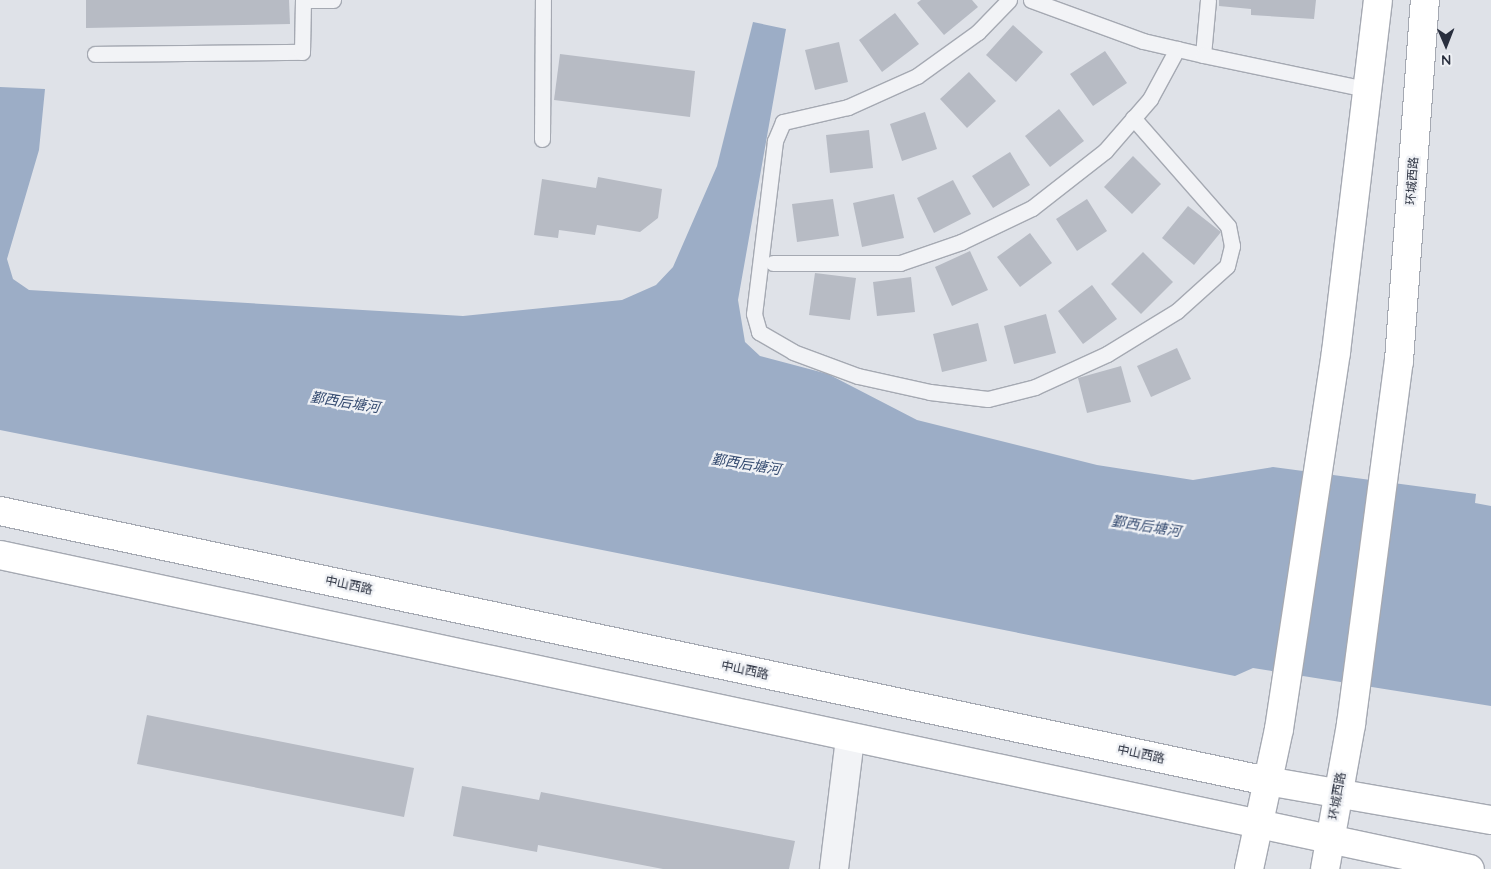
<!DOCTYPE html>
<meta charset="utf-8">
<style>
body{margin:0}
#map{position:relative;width:1491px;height:869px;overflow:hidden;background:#dfe2e8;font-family:Quicksand,"Noto Sans SC",sans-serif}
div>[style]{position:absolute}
.water>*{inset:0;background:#9cadc6}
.building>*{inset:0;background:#b7bbc4}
.roads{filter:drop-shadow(1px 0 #a5a9b2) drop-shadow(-1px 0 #a5a9b2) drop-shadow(0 1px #a5a9b2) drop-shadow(0 -1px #a5a9b2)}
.service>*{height:15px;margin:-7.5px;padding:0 7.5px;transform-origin:7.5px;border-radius:7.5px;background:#f2f3f6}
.minor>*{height:28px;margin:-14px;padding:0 14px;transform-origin:14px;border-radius:14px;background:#f2f3f6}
.primary>*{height:28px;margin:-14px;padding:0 14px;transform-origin:14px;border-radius:14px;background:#fff}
span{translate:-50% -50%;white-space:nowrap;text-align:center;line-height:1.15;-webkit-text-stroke:4.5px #eff1f5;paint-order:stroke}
.street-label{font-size:12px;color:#292f3e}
.water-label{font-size:14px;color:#354b70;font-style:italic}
.north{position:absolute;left:1421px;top:20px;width:50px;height:50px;-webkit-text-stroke:4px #eff1f5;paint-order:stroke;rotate:179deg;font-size:14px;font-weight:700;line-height:20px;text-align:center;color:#292f3e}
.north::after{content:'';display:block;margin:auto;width:18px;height:22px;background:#292f3e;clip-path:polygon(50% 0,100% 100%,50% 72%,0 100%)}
</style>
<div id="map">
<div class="water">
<i style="clip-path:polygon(753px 22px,786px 29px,738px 300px,745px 342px,760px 356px,828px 374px,917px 420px,1097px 465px,1193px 480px,1273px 467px,1476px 494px,1475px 503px,1491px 506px,1491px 706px,1253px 668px,1235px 676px,0 430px,0 87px,45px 89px,39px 150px,7px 259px,13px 279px,29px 290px,463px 316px,622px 300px,656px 285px,673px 267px,717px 166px)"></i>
</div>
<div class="building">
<i style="clip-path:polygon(86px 0,289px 0,290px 24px,86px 28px)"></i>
<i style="clip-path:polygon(921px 0,972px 0,978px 7px,944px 35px,917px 3px)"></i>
<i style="clip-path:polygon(1219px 0,1316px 0,1314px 19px,1251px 15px,1251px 9px,1219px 6px)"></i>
<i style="clip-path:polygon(895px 13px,919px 44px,882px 72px,859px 40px)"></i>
<i style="clip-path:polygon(1013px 25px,1043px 52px,1016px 82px,986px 55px)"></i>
<i style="clip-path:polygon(839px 42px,848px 82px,815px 90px,805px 50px)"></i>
<i style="clip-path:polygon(1105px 51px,1127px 83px,1093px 106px,1070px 74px)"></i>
<i style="clip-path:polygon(560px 54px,695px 71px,690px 117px,554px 100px)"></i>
<i style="clip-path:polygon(969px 72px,996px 101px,967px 128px,940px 99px)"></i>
<i style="clip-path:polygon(1059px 109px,1084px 141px,1050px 167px,1025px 136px)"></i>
<i style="clip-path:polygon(925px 112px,937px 149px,902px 161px,890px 124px)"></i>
<i style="clip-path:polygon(869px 130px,873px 168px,830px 173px,826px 135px)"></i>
<i style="clip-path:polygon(1010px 152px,1030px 185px,993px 208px,972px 176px)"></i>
<i style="clip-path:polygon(1133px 156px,1161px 184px,1132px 214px,1104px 187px)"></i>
<i style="clip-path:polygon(598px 177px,662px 189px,658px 218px,640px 232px,597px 225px,595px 235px,559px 230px,558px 238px,534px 235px,542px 179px,596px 188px)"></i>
<i style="clip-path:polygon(953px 180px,971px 214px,934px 233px,917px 198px)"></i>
<i style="clip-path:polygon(894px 194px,904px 238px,862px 247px,853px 203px)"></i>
<i style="clip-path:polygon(833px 199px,839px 236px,797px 242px,792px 204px)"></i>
<i style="clip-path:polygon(1087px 199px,1107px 231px,1077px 251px,1056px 219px)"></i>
<i style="clip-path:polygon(1188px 206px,1221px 232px,1194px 265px,1162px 238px)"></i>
<i style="clip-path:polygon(1030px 233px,1052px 263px,1020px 287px,997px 257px)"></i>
<i style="clip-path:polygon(970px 251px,988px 290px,952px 306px,935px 267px)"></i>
<i style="clip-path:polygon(1143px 252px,1173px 282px,1141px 314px,1111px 284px)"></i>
<i style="clip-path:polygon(815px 273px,856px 278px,850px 320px,809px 315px)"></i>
<i style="clip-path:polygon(911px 277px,915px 312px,877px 316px,873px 282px)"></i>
<i style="clip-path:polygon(1092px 285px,1117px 319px,1083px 344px,1058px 311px)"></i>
<i style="clip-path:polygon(1046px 314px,1056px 353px,1014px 364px,1004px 326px)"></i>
<i style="clip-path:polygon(978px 323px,987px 361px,942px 372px,933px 334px)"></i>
<i style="clip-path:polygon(1177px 348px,1191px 379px,1151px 397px,1137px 366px)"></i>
<i style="clip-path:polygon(1121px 366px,1131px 402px,1087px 413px,1078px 378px)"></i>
<i style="clip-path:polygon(147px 715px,414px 768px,404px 817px,137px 764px)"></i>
<i style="clip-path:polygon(462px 786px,539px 800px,541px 792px,795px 841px,789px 869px,663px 869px,538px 845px,537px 852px,453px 836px)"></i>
</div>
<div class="roads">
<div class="service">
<i style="left:303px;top:0;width:30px"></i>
<i style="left:1009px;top:0;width:45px;rotate:134.1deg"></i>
<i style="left:978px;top:32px;width:75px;rotate:144.2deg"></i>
<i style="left:917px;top:76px;width:76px;rotate:155.8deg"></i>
<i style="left:848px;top:107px;width:67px;rotate:167deg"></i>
<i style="left:783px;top:122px;width:21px;rotate:113deg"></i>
<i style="left:775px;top:141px;width:174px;rotate:96.9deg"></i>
<i style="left:754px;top:314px;width:19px;rotate:74deg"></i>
<i style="left:759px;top:332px;width:39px;rotate:30deg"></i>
<i style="left:793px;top:352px;width:69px;rotate:20.3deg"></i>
<i style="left:858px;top:376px;width:74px;rotate:12.5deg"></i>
<i style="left:930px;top:392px;width:58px;rotate:6.9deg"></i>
<i style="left:988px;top:399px;width:49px;rotate:-14.3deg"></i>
<i style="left:1035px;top:387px;width:79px;rotate:-24.6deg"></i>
<i style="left:1107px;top:354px;width:82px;rotate:-31.6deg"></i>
<i style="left:1177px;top:311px;width:67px;rotate:-42deg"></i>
<i style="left:1227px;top:266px;width:21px;rotate:-76deg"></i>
<i style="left:1232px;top:246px;width:20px;rotate:-101deg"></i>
<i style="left:1228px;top:226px;width:144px;rotate:-131.3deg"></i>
<i style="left:1031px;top:0;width:119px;rotate:20.1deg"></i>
<i style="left:1143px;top:41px;width:62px;rotate:13.1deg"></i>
<i style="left:1208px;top:0;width:55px;rotate:95.2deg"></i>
<i style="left:1203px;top:55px;width:171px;rotate:11.8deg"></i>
<i style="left:95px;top:54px;width:207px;rotate:-0.6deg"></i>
<i style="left:302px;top:52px;width:51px;rotate:-88.9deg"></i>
<i style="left:542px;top:139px;width:139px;rotate:-89.6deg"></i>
<i style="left:773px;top:263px;width:127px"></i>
<i style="left:900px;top:263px;width:65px;rotate:-19deg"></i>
<i style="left:961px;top:242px;width:79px;rotate:-25.6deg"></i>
<i style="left:1032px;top:208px;width:93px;rotate:-38deg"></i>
<i style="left:1105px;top:151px;width:69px;rotate:-49.1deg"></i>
<i style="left:1150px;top:99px;width:57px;rotate:-61.6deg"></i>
</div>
<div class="minor">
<i style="left:834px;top:869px;width:131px;rotate:-83deg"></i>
</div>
<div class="primary">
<i style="left:0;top:511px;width:1295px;rotate:12.03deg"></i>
<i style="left:1267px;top:781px;width:227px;rotate:9.9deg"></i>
<i style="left:0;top:555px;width:1503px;rotate:12.06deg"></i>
<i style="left:1249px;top:869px;width:143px;rotate:-77.9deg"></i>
<i style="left:1279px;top:729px;width:381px;rotate:-81.4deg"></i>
<i style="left:1336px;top:352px;width:354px;rotate:-83.2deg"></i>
<i style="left:1325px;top:869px;width:147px;rotate:-79.8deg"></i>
<i style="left:1351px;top:724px;width:366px;rotate:-82.5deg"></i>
<i style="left:1399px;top:361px;width:362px;rotate:-85.9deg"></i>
</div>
</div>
<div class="street-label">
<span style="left:1412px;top:181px;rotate:-86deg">环城西路</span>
<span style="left:349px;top:585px;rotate:12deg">中山西路</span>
<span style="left:745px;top:670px;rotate:12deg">中山西路</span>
<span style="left:1141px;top:754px;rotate:12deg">中山西路</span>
<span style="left:1337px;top:796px;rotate:-80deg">环城西路</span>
</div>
<div class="water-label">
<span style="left:345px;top:402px;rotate:9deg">鄞西后塘河</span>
<span style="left:746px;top:464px;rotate:9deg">鄞西后塘河</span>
<span style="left:1146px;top:526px;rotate:9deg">鄞西后塘河</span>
</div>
<div class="north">N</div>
</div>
